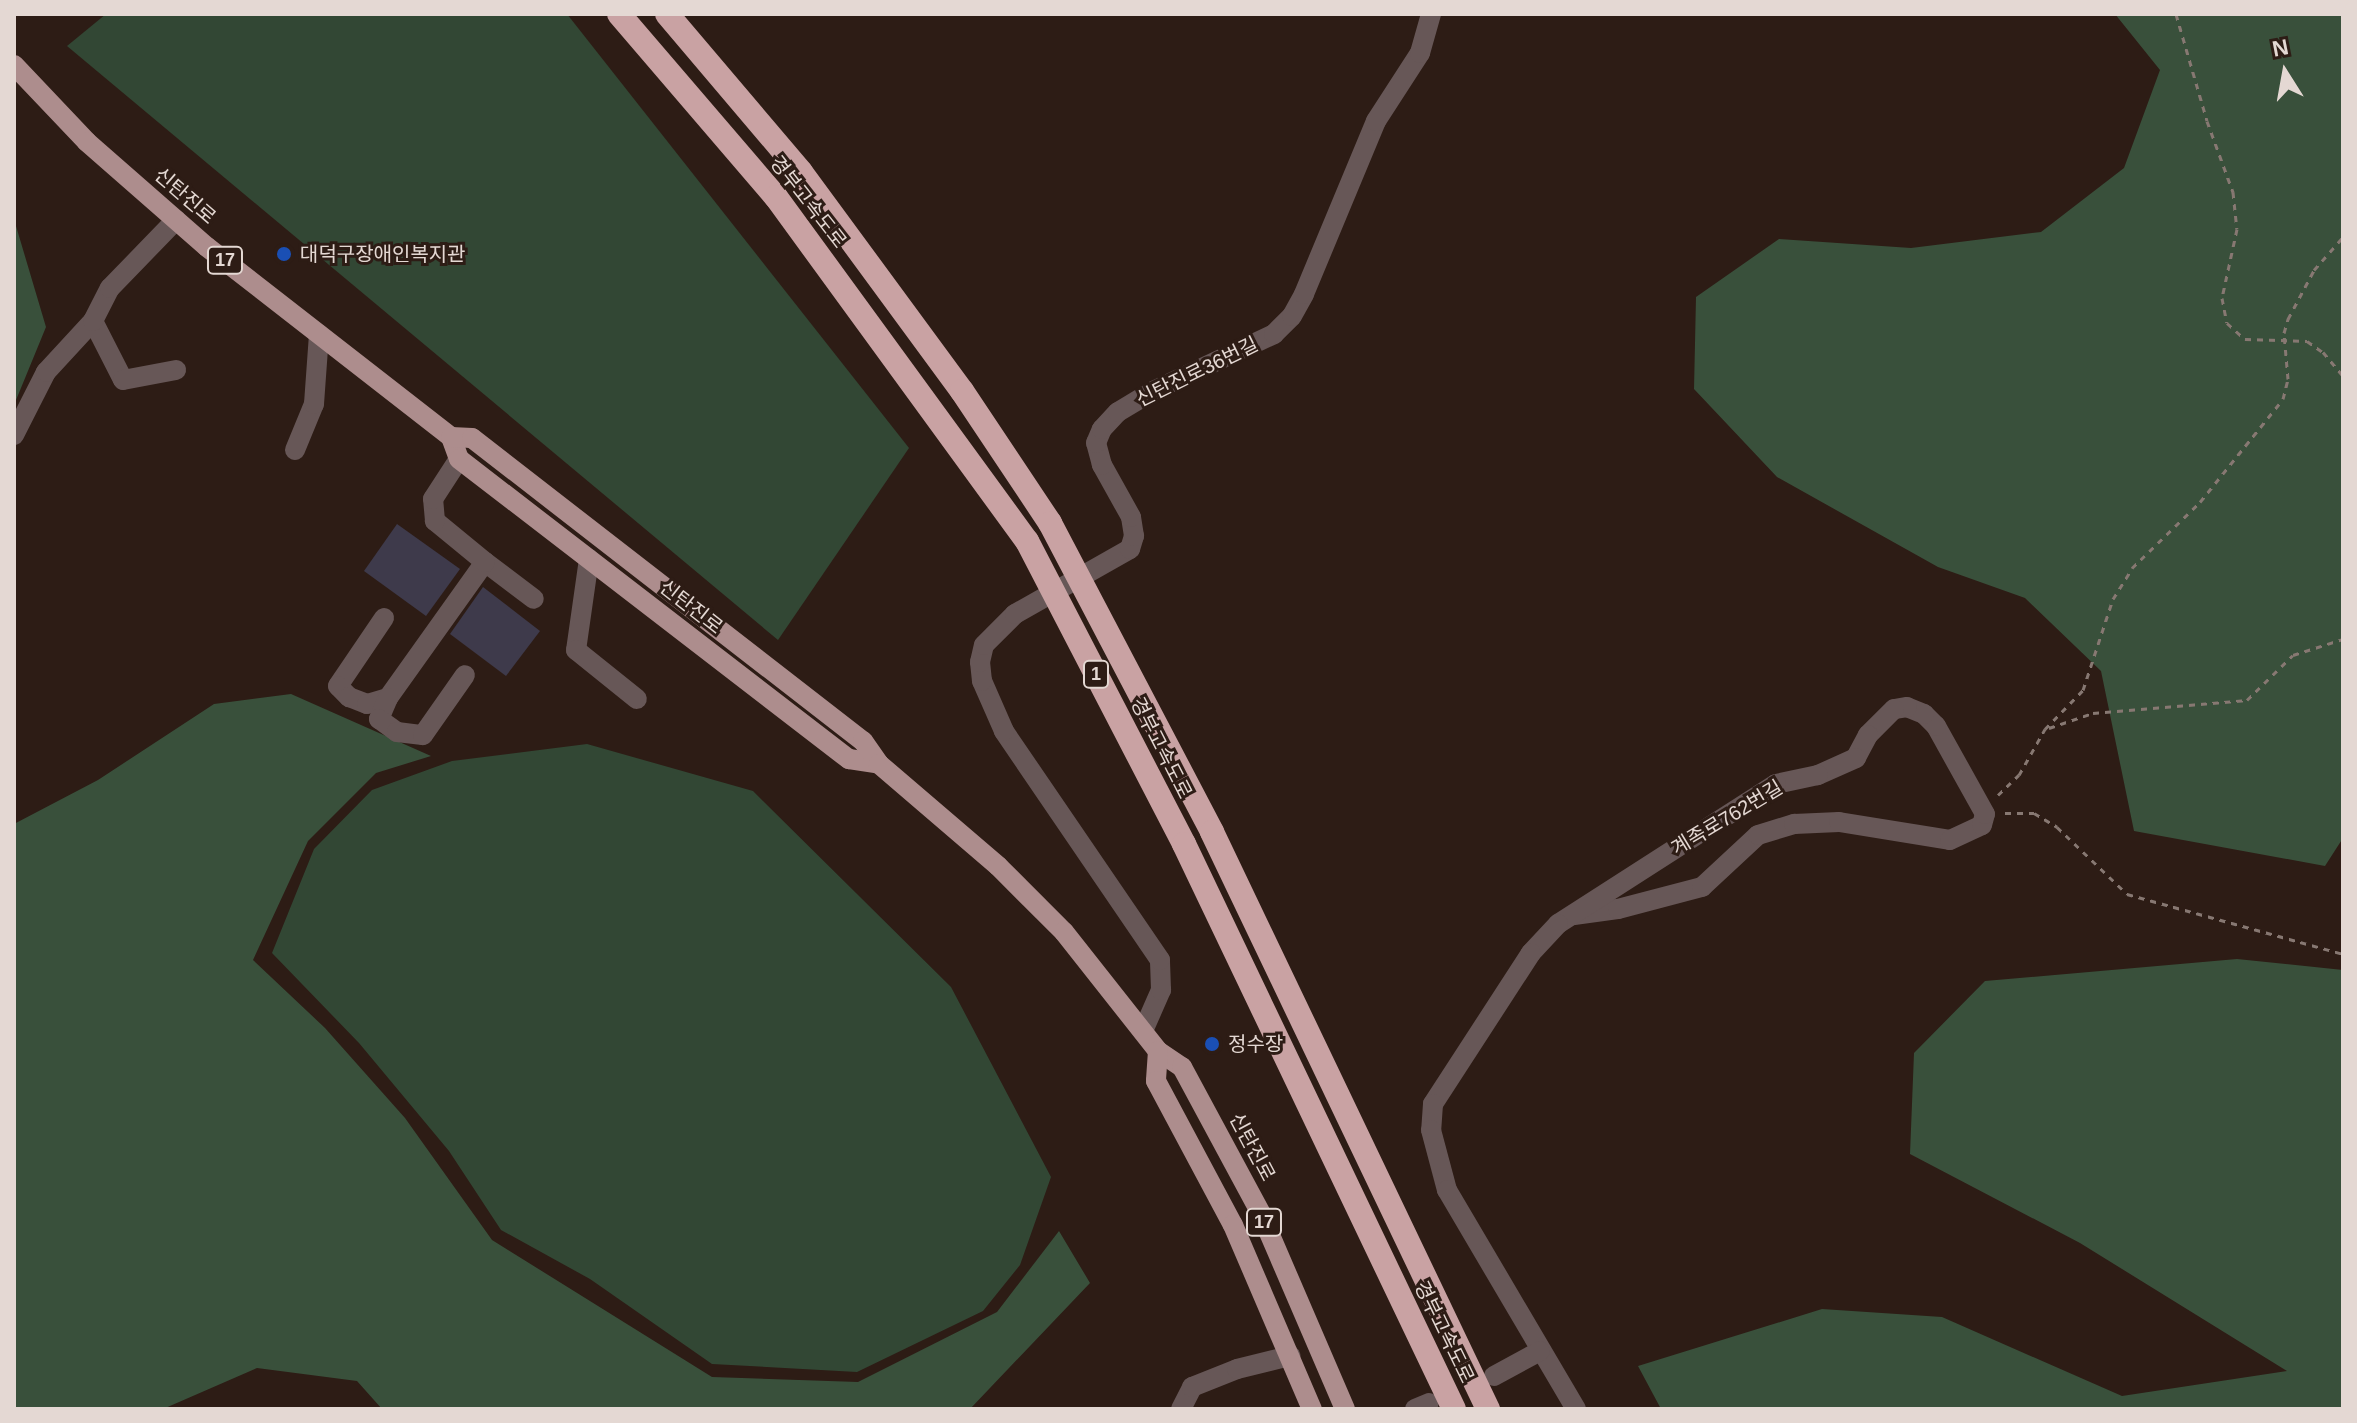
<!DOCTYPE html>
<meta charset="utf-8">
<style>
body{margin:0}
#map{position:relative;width:2357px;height:1423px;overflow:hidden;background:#2d1c15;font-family:Helvetica,"Noto Sans KR",sans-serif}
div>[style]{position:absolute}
.green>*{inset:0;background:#324734}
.forest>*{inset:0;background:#39503b}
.building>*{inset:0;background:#3e3a4b}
.path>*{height:3px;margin-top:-1.5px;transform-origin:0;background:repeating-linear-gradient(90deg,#877872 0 6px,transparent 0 12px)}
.minor>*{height:20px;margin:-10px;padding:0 10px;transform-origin:10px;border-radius:10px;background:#675757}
.major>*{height:20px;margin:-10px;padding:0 10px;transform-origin:10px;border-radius:10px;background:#ad8d8d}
.highway>*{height:24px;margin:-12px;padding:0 12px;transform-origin:12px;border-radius:12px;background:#c9a2a3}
.dots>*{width:22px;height:22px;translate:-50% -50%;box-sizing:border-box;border:4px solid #2d1c15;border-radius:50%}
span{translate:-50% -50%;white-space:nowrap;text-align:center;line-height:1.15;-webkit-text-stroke:6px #2d1c15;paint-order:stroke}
.shield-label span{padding:2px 6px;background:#2d1c15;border:2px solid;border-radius:6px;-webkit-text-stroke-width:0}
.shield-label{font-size:18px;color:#e4d8d3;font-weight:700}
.street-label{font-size:20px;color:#e4d8d3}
.poi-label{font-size:20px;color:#e4d8d3}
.left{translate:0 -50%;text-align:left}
.frame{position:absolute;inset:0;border:16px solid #e4d8d3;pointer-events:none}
.north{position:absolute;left:2245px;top:32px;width:80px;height:80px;-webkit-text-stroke:6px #2d1c15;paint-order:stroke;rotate:349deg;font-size:22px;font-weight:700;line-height:32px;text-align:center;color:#e4d8d3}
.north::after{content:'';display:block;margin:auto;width:28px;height:36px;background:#e4d8d3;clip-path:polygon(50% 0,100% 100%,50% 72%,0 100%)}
</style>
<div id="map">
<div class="green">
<i style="clip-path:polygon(106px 14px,567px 14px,909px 448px,778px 640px,67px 46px)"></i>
<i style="clip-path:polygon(587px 744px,753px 791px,951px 987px,1051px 1177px,1020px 1265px,983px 1311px,857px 1372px,712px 1364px,590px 1279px,501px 1230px,449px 1151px,359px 1043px,272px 953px,314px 849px,372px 790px,452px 761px)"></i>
</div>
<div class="forest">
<i style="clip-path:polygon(2115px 14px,2343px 14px,2343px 838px,2325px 866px,2134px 831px,2101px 671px,2025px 598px,1938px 567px,1777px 477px,1694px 389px,1696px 297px,1779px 239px,1911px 248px,2041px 232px,2124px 168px,2160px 70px)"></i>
<i style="clip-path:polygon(14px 207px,16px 226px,46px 327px,14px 405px)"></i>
<i style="clip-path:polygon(291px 694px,431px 756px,376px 773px,308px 841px,253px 960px,325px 1028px,405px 1118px,492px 1240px,712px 1377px,858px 1382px,997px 1312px,1059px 1231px,1090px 1283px,970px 1409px,382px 1409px,357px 1381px,257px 1368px,163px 1409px,14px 1409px,14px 824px,98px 780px,214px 704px)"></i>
<i style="clip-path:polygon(2237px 959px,2343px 970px,2343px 1409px,1661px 1409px,1638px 1366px,1822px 1309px,1942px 1317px,2122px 1396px,2287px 1371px,2080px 1243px,1910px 1154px,1914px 1053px,1985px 981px)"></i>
</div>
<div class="building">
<i style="clip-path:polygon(397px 524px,460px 569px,426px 616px,364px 571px)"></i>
<i style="clip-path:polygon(483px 587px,540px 631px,506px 676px,450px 634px)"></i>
</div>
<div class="path">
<i style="left:2176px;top:14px;width:111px;rotate:73.8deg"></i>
<i style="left:2207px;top:121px;width:76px;rotate:69.9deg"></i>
<i style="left:2233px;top:192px;width:37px;rotate:84deg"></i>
<i style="left:2237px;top:229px;width:71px;rotate:102.3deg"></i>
<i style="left:2222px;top:298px;width:25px;rotate:79deg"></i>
<i style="left:2227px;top:323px;width:24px;rotate:42deg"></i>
<i style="left:2245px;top:339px;width:62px;rotate:1.8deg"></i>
<i style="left:2307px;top:341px;width:19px;rotate:35deg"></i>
<i style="left:2323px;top:352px;width:31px;rotate:50deg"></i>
<i style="left:2049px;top:728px;width:46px;rotate:-18.8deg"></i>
<i style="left:2093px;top:713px;width:155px;rotate:-4.8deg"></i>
<i style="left:2247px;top:700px;width:64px;rotate:-44.4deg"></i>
<i style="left:2293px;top:655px;width:52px;rotate:-17.7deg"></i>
<i style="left:1998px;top:795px;width:29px;rotate:-44deg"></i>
<i style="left:2019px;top:775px;width:53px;rotate:-60.5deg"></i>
<i style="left:2045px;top:729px;width:54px;rotate:-45.7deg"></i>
<i style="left:2083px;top:690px;width:96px;rotate:-71.8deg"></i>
<i style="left:2113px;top:599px;width:36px;rotate:-58deg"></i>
<i style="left:2132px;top:568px;width:95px;rotate:-44.1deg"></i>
<i style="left:2200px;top:502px;width:132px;rotate:-51.1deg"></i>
<i style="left:2283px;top:399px;width:21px;rotate:-76deg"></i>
<i style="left:2288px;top:379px;width:46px;rotate:-95deg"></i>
<i style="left:2284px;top:333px;width:15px;rotate:-74deg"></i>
<i style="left:2288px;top:319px;width:55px;rotate:-62deg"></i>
<i style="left:2314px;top:270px;width:44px;rotate:-48.7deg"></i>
<i style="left:2005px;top:813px;width:29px"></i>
<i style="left:2034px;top:813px;width:27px;rotate:31deg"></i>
<i style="left:2057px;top:827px;width:97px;rotate:43.7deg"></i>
<i style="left:2127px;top:894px;width:224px;rotate:15.5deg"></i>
</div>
<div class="minor">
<i style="left:93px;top:321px;width:66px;rotate:63deg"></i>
<i style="left:123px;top:380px;width:54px;rotate:-10.7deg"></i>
<i style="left:14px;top:435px;width:71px;rotate:-63.1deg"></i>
<i style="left:46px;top:372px;width:69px;rotate:-47.3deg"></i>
<i style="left:93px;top:321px;width:37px;rotate:-63deg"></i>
<i style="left:110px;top:288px;width:95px;rotate:-45.9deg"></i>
<i style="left:295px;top:450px;width:50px;rotate:-67.6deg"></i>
<i style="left:314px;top:404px;width:70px;rotate:-85.9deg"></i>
<i style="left:589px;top:559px;width:92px;rotate:98.1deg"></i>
<i style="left:576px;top:650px;width:78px;rotate:38.8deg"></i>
<i style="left:485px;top:562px;width:61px;rotate:37.1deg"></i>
<i style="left:384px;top:618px;width:82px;rotate:124.1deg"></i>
<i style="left:338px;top:686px;width:16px;rotate:45deg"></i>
<i style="left:349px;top:697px;width:19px;rotate:21deg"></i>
<i style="left:367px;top:704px;width:22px;rotate:-16deg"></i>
<i style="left:388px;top:698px;width:167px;rotate:-54.5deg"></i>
<i style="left:485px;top:562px;width:65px;rotate:-140.6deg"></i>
<i style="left:435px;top:521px;width:22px;rotate:-95deg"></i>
<i style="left:433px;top:499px;width:48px;rotate:-57deg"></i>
<i style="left:388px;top:698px;width:23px;rotate:113deg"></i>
<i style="left:379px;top:719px;width:22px;rotate:36deg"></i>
<i style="left:397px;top:732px;width:26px;rotate:7deg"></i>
<i style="left:423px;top:735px;width:73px;rotate:-55deg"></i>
<i style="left:1574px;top:915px;width:44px;rotate:-7.8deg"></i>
<i style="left:1618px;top:909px;width:87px;rotate:-14.7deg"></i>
<i style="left:1702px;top:887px;width:76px;rotate:-42.9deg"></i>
<i style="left:1758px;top:835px;width:38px;rotate:-17deg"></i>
<i style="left:1794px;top:824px;width:45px;rotate:-2.5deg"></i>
<i style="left:1839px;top:822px;width:112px;rotate:9.2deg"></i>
<i style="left:1950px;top:840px;width:35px;rotate:-25deg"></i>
<i style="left:1982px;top:825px;width:11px;rotate:-75deg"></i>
<i style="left:1985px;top:814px;width:101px;rotate:-119.1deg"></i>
<i style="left:1936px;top:726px;width:17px;rotate:-135deg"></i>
<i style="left:1924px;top:714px;width:18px;rotate:-158deg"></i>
<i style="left:1907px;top:707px;width:13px;rotate:171deg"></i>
<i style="left:1894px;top:709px;width:37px;rotate:135deg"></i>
<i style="left:1868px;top:735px;width:26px;rotate:118deg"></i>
<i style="left:1856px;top:758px;width:42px;rotate:155.9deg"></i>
<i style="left:1818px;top:775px;width:43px;rotate:167.9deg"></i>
<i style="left:1776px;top:784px;width:259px;rotate:147.3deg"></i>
<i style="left:1558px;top:924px;width:40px;rotate:133deg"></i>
<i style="left:1531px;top:953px;width:180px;rotate:123deg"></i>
<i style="left:1433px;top:1104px;width:26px;rotate:94deg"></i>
<i style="left:1431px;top:1130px;width:62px;rotate:75.1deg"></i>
<i style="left:1447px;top:1190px;width:254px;rotate:59.5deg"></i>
<i style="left:1143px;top:1031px;width:45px;rotate:-66.3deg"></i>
<i style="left:1161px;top:990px;width:30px;rotate:-92deg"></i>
<i style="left:1160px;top:960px;width:277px;rotate:-124.3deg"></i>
<i style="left:1004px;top:731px;width:55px;rotate:-113.7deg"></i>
<i style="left:982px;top:681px;width:19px;rotate:-96deg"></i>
<i style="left:980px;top:662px;width:17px;rotate:-77deg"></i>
<i style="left:984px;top:645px;width:44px;rotate:-45deg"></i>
<i style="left:1015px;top:614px;width:132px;rotate:-29.5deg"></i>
<i style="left:1130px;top:549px;width:14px;rotate:-73deg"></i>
<i style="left:1134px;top:536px;width:19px;rotate:-99deg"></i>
<i style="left:1131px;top:517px;width:60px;rotate:-119.1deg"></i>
<i style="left:1102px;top:465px;width:23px;rotate:-105deg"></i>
<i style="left:1096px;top:443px;width:15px;rotate:-67deg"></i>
<i style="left:1102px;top:429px;width:23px;rotate:-47deg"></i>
<i style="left:1118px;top:412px;width:39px;rotate:-31deg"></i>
<i style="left:1151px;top:392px;width:136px;rotate:-25.2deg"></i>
<i style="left:1274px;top:334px;width:25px;rotate:-45deg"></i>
<i style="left:1292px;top:316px;width:25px;rotate:-61deg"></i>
<i style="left:1304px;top:294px;width:187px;rotate:-67.4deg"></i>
<i style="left:1376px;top:121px;width:81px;rotate:-57.1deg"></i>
<i style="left:1420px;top:53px;width:41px;rotate:-74.2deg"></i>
<i style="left:1494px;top:1376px;width:52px;rotate:-28.5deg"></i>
<i style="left:1181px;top:1409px;width:25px;rotate:-63deg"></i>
<i style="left:1192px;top:1387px;width:48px;rotate:-21.8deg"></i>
<i style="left:1237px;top:1369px;width:55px;rotate:-13.8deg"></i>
<i style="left:1415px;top:1409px;width:15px;rotate:-23deg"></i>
</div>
<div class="major">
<i style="left:14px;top:65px;width:106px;rotate:46.5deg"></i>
<i style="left:87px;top:142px;width:159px;rotate:41.2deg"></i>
<i style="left:207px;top:247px;width:309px;rotate:37.9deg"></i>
<i style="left:451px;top:437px;width:23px;rotate:70deg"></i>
<i style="left:459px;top:459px;width:492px;rotate:37.6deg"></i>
<i style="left:849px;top:759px;width:30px;rotate:9deg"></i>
<i style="left:451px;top:437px;width:21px;rotate:3deg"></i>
<i style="left:472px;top:438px;width:495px;rotate:37.8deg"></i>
<i style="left:863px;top:741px;width:28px;rotate:55deg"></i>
<i style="left:879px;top:764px;width:157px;rotate:40.6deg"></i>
<i style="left:998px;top:866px;width:93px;rotate:45deg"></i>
<i style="left:1064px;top:932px;width:152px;rotate:51.7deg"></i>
<i style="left:1158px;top:1051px;width:29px;rotate:34deg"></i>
<i style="left:1182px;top:1067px;width:167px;rotate:61.7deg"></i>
<i style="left:1261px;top:1214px;width:212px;rotate:66.7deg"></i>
<i style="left:1158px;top:1051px;width:30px;rotate:94deg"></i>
<i style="left:1156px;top:1081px;width:163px;rotate:61.9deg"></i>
<i style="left:1233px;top:1225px;width:200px;rotate:66.8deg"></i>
</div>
<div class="highway">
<i style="left:619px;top:14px;width:241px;rotate:49.4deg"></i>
<i style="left:776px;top:197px;width:426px;rotate:53.9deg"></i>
<i style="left:1027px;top:541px;width:341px;rotate:62.6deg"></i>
<i style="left:1184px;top:844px;width:626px;rotate:64.46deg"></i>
<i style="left:667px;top:14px;width:207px;rotate:49.7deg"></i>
<i style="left:801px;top:172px;width:272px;rotate:53.7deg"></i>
<i style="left:962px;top:391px;width:159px;rotate:56.3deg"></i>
<i style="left:1050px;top:523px;width:349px;rotate:62.3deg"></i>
<i style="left:1212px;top:832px;width:640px;rotate:64.44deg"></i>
</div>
<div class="dots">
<i style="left:284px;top:254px;background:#1a4fb4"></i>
<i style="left:1212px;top:1044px;background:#1a4fb4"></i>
</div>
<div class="shield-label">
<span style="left:225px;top:260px">17</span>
<span style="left:1096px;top:674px">1</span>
<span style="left:1264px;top:1222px">17</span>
</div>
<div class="street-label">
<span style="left:185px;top:196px;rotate:41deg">신탄진로</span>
<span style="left:808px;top:202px;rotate:52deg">경부고속도로</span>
<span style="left:1197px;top:372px;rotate:-26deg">신탄진로36번길</span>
<span style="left:691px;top:607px;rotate:38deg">신탄진로</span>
<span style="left:1161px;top:748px;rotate:63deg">경부고속도로</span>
<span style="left:1727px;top:818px;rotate:-31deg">계족로762번길</span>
<span style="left:1252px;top:1147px;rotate:62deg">신탄진로</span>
<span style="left:1444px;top:1332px;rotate:64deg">경부고속도로</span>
</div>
<div class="poi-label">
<span class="left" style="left:300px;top:254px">대덕구장애인복지관</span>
<span class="left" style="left:1228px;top:1044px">정수장</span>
</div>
<div class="frame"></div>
<div class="north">N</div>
</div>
